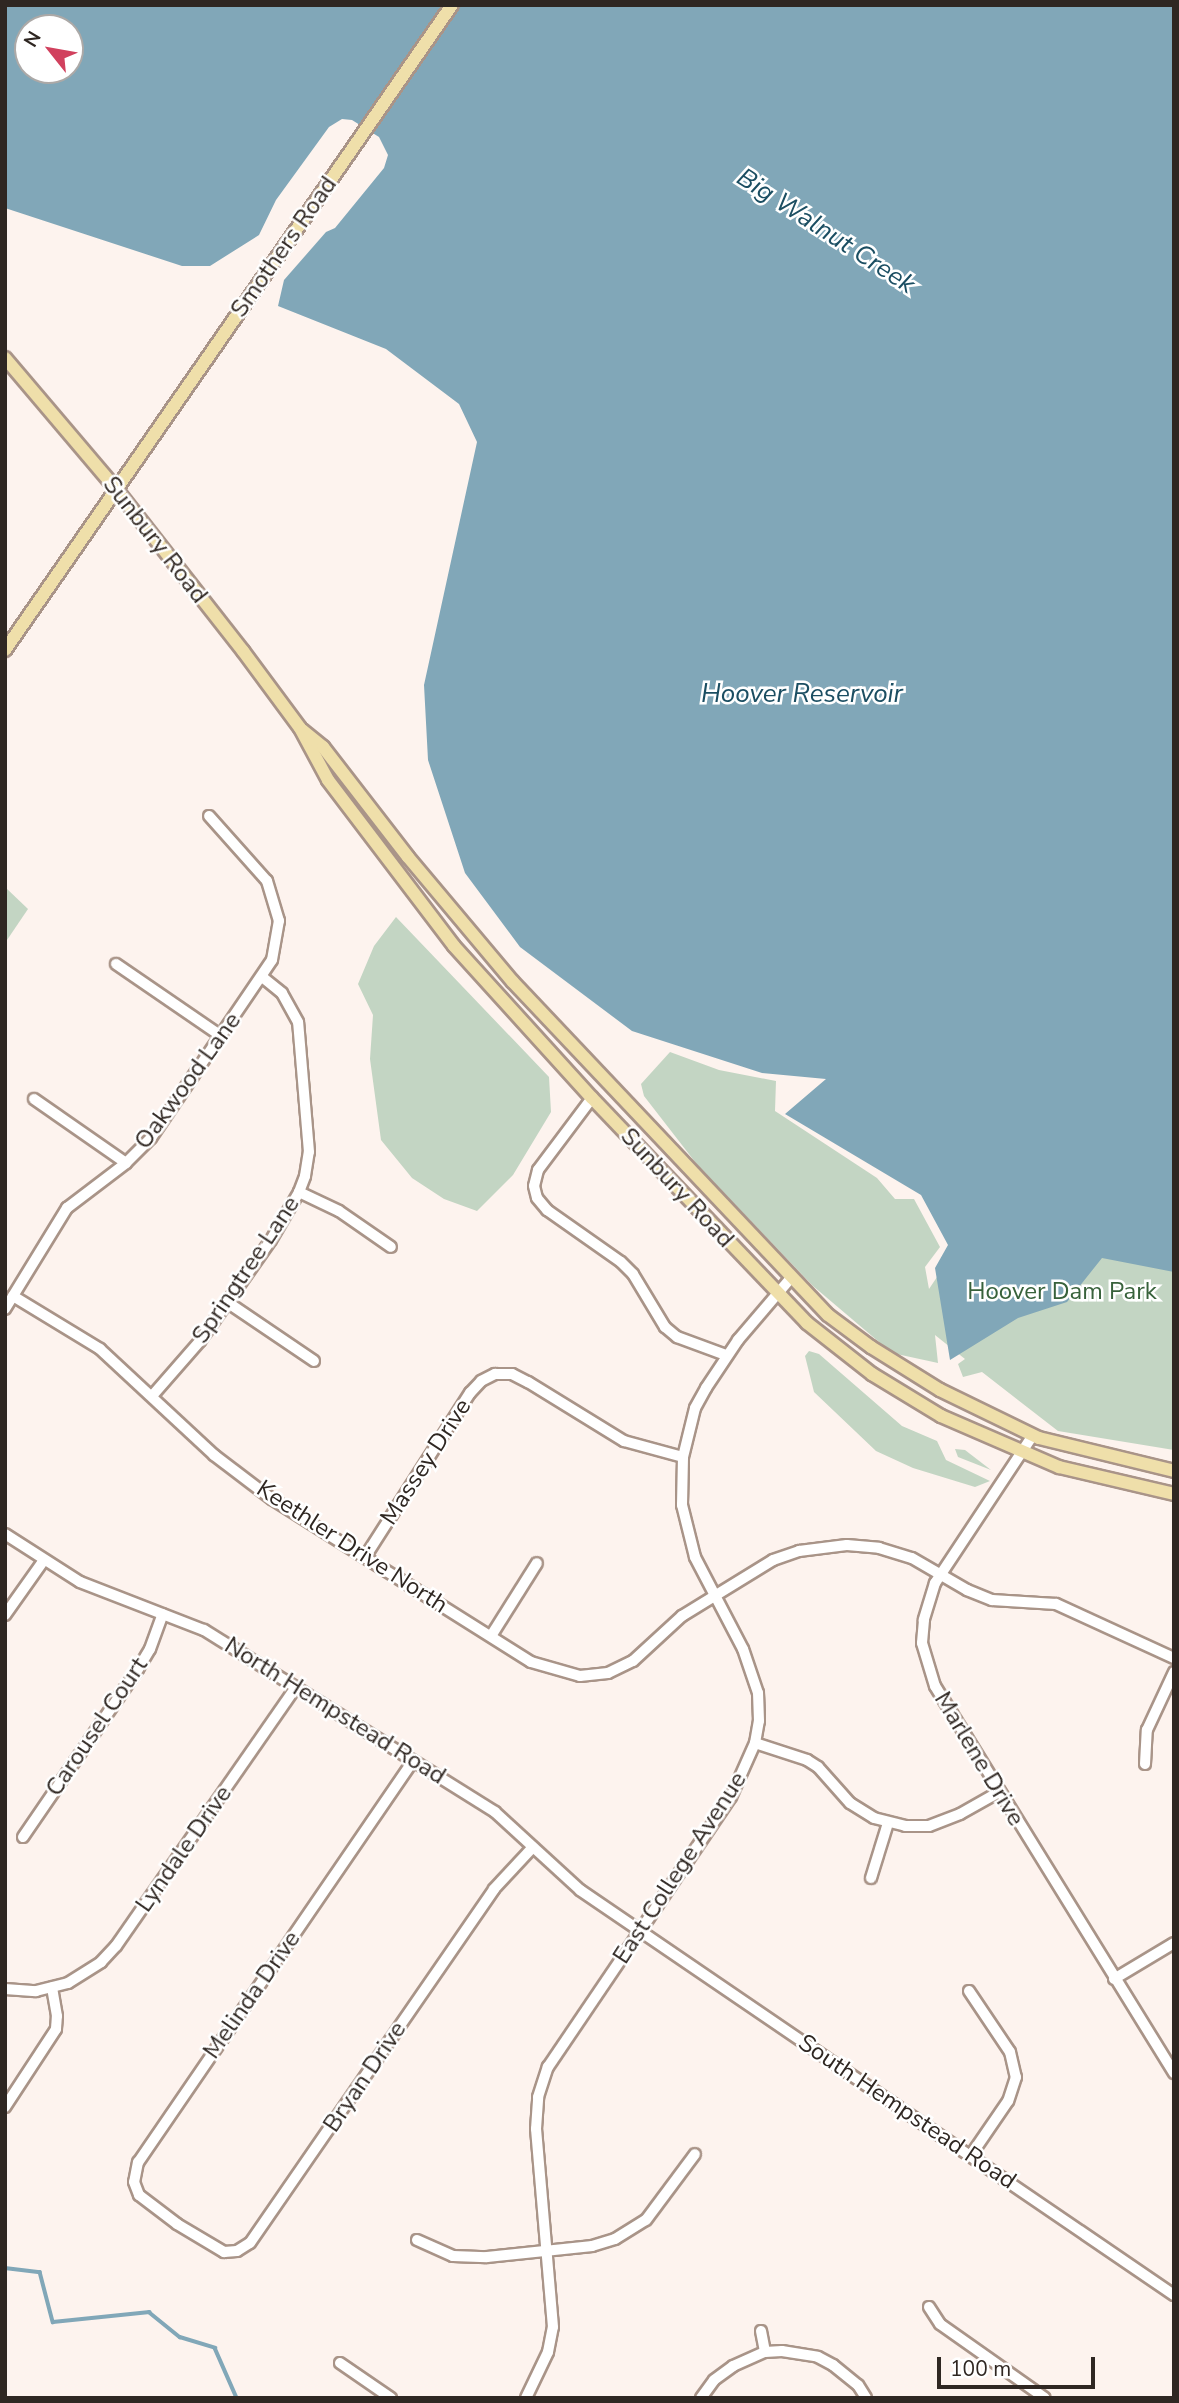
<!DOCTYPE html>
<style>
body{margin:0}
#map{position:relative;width:1179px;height:2403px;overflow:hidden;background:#fdf3ee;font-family:"Nunito Sans",sans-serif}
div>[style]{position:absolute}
.green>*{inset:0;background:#c3d5c3}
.water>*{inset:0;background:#81a7b8}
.stream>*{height:3.5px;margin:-1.75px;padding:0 1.75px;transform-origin:1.75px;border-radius:1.75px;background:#81a7b8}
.roads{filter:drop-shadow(2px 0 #a99488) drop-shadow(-2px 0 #a99488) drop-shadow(0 2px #a99488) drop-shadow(0 -2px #a99488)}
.minor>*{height:10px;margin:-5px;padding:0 5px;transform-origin:5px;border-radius:5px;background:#fff}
.major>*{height:12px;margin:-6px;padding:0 6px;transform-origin:6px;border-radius:6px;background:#efdfaa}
span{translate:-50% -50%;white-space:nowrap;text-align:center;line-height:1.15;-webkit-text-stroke:5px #fff;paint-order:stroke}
.street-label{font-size:24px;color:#2f2722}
.park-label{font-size:24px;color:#38623b}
.water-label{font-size:26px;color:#1b4e62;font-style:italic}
.frame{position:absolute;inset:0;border:7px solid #2f2722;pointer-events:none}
.north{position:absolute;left:14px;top:14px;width:70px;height:70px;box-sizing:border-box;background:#fff;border:2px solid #aca9a7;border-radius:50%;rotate:301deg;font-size:19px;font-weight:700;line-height:28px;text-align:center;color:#2f2722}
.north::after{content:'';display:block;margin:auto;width:24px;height:32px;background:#d1415e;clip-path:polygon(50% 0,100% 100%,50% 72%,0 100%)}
.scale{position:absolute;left:937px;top:2357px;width:158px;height:32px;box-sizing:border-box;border:4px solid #2f2722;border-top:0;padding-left:9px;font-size:21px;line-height:24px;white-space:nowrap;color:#2f2722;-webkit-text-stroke:5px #fff;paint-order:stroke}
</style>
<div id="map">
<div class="green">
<i style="clip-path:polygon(5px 887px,28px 909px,5px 943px)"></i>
<i style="clip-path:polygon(396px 917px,549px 1077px,551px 1112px,513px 1175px,477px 1211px,444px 1199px,412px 1178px,381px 1140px,370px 1059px,373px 1015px,358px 984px,374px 946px)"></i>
<i style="clip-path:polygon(1174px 923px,1174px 1450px,1058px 1431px,982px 1372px,963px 1377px,958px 1364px,965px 1359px,935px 1335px,938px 1363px,892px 1353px,813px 1286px,699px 1167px,644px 1096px,641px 1084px,670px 1052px,719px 1070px,776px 1081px,775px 1111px,877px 1178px,895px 1199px,914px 1199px,940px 1247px,925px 1267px,929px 1289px)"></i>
<i style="clip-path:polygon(809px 1351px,819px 1354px,902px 1426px,937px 1441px,946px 1460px,990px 1481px,975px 1487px,913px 1468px,876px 1451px,814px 1392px,805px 1356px)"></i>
<i style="clip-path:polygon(955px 1449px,965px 1450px,991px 1470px,958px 1457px)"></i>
</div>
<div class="water">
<i style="clip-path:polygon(evenodd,5px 5px,1174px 5px,1174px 1272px,1102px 1258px,1067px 1302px,1018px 1318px,950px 1360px,935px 1268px,948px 1245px,921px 1195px,785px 1114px,826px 1079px,762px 1073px,632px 1031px,520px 947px,465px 873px,428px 760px,424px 685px,477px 442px,459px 404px,386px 349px,278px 306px,284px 280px,326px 232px,335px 228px,384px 168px,388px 155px,379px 137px,352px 120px,342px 119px,329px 127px,276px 200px,259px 235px,210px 266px,182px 266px,5px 208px,5px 5px,28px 28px,70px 28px,70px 70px,28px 70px,28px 28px)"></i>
</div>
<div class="stream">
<i style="left:5px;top:2268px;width:35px;rotate:7deg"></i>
<i style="left:40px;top:2272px;width:52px;rotate:75.4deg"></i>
<i style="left:53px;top:2322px;width:97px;rotate:-5.9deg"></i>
<i style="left:149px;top:2312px;width:40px;rotate:39deg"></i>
<i style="left:180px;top:2337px;width:37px;rotate:17deg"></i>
<i style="left:215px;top:2348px;width:55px;rotate:66.3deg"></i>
</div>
<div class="roads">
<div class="minor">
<i style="left:116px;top:964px;width:127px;rotate:34.4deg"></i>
<i style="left:592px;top:1098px;width:90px;rotate:126.9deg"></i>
<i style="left:538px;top:1170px;width:16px;rotate:104deg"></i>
<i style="left:534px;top:1186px;width:12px;rotate:76deg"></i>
<i style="left:537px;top:1198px;width:16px;rotate:50deg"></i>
<i style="left:547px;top:1210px;width:90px;rotate:35.1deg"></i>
<i style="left:621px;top:1262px;width:17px;rotate:45deg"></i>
<i style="left:633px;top:1274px;width:62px;rotate:58.9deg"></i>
<i style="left:665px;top:1327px;width:16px;rotate:40deg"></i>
<i style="left:677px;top:1337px;width:52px;rotate:20.2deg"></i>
<i style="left:34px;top:1099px;width:112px;rotate:34.8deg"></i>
<i style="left:299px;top:1192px;width:44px;rotate:25.4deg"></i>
<i style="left:339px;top:1211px;width:63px;rotate:34.7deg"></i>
<i style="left:13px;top:1296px;width:102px;rotate:31.3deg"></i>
<i style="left:100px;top:1349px;width:156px;rotate:42.9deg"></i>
<i style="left:214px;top:1455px;width:73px;rotate:37.2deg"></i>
<i style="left:272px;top:1499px;width:306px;rotate:32.2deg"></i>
<i style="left:531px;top:1662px;width:51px;rotate:15.9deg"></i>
<i style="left:580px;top:1676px;width:28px;rotate:-6deg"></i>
<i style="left:608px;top:1673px;width:28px;rotate:-26deg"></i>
<i style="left:633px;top:1661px;width:67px;rotate:-42.6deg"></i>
<i style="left:682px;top:1616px;width:107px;rotate:-31.6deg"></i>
<i style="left:773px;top:1560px;width:28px;rotate:-19deg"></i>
<i style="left:799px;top:1551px;width:48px;rotate:-7.1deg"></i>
<i style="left:847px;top:1545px;width:32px;rotate:5deg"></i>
<i style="left:879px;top:1548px;width:34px;rotate:17deg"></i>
<i style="left:912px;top:1558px;width:64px;rotate:30.2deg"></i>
<i style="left:967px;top:1590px;width:27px;rotate:22deg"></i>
<i style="left:992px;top:1600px;width:64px;rotate:3.6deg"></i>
<i style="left:1056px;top:1604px;width:130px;rotate:24.6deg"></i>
<i style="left:227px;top:1302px;width:105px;rotate:34.1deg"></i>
<i style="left:5px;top:1309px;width:119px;rotate:-58.5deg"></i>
<i style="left:67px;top:1208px;width:74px;rotate:-37.3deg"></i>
<i style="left:126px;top:1163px;width:35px;rotate:-45deg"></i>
<i style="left:151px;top:1138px;width:215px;rotate:-55.8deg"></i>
<i style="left:272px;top:960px;width:40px;rotate:-80deg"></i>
<i style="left:279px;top:921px;width:42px;rotate:-106.7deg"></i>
<i style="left:267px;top:881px;width:87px;rotate:-131.7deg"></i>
<i style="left:152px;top:1396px;width:73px;rotate:-48.9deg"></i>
<i style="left:200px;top:1341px;width:123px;rotate:-54.9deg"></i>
<i style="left:271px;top:1240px;width:56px;rotate:-59.7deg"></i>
<i style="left:299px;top:1192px;width:17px;rotate:-69deg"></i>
<i style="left:305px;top:1176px;width:24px;rotate:-81deg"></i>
<i style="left:309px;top:1152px;width:130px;rotate:-94.8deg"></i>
<i style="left:298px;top:1022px;width:33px;rotate:-119deg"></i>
<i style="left:282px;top:993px;width:26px;rotate:-141deg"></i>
<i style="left:1033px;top:1435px;width:178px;rotate:123.5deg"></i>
<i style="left:935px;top:1583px;width:39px;rotate:107deg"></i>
<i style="left:924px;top:1620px;width:23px;rotate:95deg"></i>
<i style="left:922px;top:1643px;width:45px;rotate:73.2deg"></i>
<i style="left:935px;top:1686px;width:455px;rotate:58.3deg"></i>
<i style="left:5px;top:1534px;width:89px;rotate:32.6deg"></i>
<i style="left:80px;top:1582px;width:133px;rotate:21.2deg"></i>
<i style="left:204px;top:1630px;width:343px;rotate:32deg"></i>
<i style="left:495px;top:1812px;width:115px;rotate:42.5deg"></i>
<i style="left:580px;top:1890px;width:719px;rotate:34.29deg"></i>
<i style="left:365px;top:1557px;width:195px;rotate:-57.4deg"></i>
<i style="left:470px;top:1393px;width:16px;rotate:-47deg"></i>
<i style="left:481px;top:1381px;width:16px;rotate:-27deg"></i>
<i style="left:495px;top:1374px;width:17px"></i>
<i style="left:512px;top:1374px;width:18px;rotate:27deg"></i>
<i style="left:528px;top:1382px;width:113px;rotate:31.6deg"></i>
<i style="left:624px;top:1441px;width:61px;rotate:15.2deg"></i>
<i style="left:5px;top:1615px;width:67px;rotate:-54.7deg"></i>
<i style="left:491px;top:1636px;width:86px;rotate:-57.8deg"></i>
<i style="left:755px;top:1743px;width:55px;rotate:18.1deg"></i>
<i style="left:807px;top:1760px;width:13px;rotate:32deg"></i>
<i style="left:818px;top:1767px;width:48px;rotate:48.4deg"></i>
<i style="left:850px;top:1803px;width:28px;rotate:32deg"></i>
<i style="left:874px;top:1818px;width:32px;rotate:14deg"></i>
<i style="left:905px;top:1826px;width:24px"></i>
<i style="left:929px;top:1826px;width:33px;rotate:-21deg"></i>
<i style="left:960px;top:1814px;width:45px;rotate:-29.4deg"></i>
<i style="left:413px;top:1761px;width:486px;rotate:124.4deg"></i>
<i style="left:138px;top:2162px;width:20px;rotate:101deg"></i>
<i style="left:134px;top:2182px;width:14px;rotate:69deg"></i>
<i style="left:139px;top:2195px;width:48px;rotate:37.3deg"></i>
<i style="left:177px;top:2224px;width:55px;rotate:30.8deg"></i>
<i style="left:224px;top:2252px;width:13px;rotate:-4deg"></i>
<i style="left:237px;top:2251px;width:15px;rotate:-32deg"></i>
<i style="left:250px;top:2243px;width:430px;rotate:-55.4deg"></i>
<i style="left:494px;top:1889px;width:57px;rotate:-47.1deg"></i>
<i style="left:1145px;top:1764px;width:34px;rotate:-87deg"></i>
<i style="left:1147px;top:1730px;width:64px;rotate:-65deg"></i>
<i style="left:23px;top:1837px;width:204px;rotate:-55.6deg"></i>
<i style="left:138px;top:1669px;width:23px;rotate:-59deg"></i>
<i style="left:150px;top:1649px;width:37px;rotate:-70deg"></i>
<i style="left:871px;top:1878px;width:58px;rotate:-72.8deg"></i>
<i style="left:1114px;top:1979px;width:70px;rotate:-31deg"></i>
<i style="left:5px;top:1989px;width:31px;rotate:4deg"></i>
<i style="left:36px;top:1991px;width:33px;rotate:-14deg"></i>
<i style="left:68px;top:1983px;width:39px;rotate:-32deg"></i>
<i style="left:101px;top:1962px;width:22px;rotate:-47deg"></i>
<i style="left:116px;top:1946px;width:315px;rotate:-55.2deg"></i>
<i style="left:969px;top:1991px;width:73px;rotate:56.1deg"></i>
<i style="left:1010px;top:2052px;width:26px;rotate:77deg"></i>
<i style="left:1016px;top:2077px;width:25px;rotate:108deg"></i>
<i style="left:1008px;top:2101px;width:65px;rotate:124.4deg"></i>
<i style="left:5px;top:2107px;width:93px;rotate:-56.8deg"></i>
<i style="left:56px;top:2029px;width:13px;rotate:-86deg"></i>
<i style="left:57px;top:2016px;width:29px;rotate:-100deg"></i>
<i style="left:417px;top:2240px;width:39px;rotate:24deg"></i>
<i style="left:453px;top:2256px;width:34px;rotate:2deg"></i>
<i style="left:487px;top:2257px;width:106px;rotate:-6deg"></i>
<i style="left:592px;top:2246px;width:24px;rotate:-17deg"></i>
<i style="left:615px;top:2239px;width:36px;rotate:-32deg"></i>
<i style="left:646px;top:2220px;width:82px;rotate:-53.4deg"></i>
<i style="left:929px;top:2307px;width:20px;rotate:57deg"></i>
<i style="left:940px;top:2324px;width:128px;rotate:35.2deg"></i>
<i style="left:761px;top:2331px;width:21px;rotate:79deg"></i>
<i style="left:340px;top:2363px;width:62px;rotate:34.5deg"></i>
<i style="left:526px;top:2398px;width:51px;rotate:-64.4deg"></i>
<i style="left:548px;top:2352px;width:25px;rotate:-79deg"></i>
<i style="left:553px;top:2327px;width:199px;rotate:-94.9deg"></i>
<i style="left:536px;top:2129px;width:32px;rotate:-86deg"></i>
<i style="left:538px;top:2097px;width:32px;rotate:-72deg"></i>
<i style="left:548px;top:2067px;width:326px;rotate:-55.9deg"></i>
<i style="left:731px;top:1797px;width:59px;rotate:-66deg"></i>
<i style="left:755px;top:1743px;width:22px;rotate:-80deg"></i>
<i style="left:759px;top:1721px;width:28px;rotate:-92deg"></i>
<i style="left:758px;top:1693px;width:46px;rotate:-108.8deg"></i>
<i style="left:743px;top:1649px;width:104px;rotate:-117.6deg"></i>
<i style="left:695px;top:1557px;width:54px;rotate:-104deg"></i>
<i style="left:682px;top:1505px;width:48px;rotate:-88.8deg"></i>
<i style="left:683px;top:1457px;width:50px;rotate:-76.2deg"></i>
<i style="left:695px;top:1408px;width:23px;rotate:-61deg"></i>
<i style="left:706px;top:1388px;width:58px;rotate:-56.3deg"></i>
<i style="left:738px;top:1340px;width:82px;rotate:-49.5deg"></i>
<i style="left:701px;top:2398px;width:22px;rotate:-54deg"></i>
<i style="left:714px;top:2380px;width:24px;rotate:-36deg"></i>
<i style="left:733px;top:2366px;width:35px;rotate:-24deg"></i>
<i style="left:765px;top:2352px;width:17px;rotate:-3deg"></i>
<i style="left:782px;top:2351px;width:36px;rotate:9deg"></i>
<i style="left:818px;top:2357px;width:17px;rotate:28deg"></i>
<i style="left:833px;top:2365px;width:32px;rotate:39deg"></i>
<i style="left:858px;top:2385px;width:15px;rotate:58deg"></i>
</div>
<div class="major">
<i style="left:5px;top:358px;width:172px;rotate:49.7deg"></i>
<i style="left:116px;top:489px;width:206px;rotate:51.9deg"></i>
<i style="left:243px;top:651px;width:96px;rotate:53.5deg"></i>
<i style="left:300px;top:728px;width:59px;rotate:61.7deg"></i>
<i style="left:328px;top:780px;width:208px;rotate:52.8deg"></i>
<i style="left:454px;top:946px;width:205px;rotate:47.8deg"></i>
<i style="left:592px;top:1098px;width:311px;rotate:46.3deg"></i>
<i style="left:807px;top:1323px;width:83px;rotate:38.1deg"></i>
<i style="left:872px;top:1374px;width:81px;rotate:31.3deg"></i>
<i style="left:941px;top:1416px;width:129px;rotate:23.4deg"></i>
<i style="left:1059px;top:1467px;width:118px;rotate:13.2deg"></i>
<i style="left:5px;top:650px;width:785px;rotate:-55.28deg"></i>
<i style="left:302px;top:730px;width:27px;rotate:39deg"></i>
<i style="left:323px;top:747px;width:139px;rotate:52.3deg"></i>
<i style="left:408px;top:857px;width:163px;rotate:50deg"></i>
<i style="left:513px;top:982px;width:458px;rotate:46.6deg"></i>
<i style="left:828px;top:1315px;width:54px;rotate:36.7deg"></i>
<i style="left:871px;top:1347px;width:81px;rotate:31.9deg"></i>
<i style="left:940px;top:1390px;width:110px;rotate:25.9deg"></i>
<i style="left:1039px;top:1438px;width:139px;rotate:13.7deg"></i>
</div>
</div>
<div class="street-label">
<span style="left:284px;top:247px;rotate:-55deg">Smothers Road</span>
<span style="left:155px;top:540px;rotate:52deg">Sunbury Road</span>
<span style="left:188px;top:1081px;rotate:-54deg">Oakwood Lane</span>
<span style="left:677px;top:1188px;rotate:47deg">Sunbury Road</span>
<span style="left:246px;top:1270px;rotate:-56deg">Springtree Lane</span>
<span style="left:426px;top:1462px;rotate:-57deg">Massey Drive</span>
<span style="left:352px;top:1547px;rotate:33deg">Keethler Drive North</span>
<span style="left:335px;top:1711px;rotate:32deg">North Hempstead Road</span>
<span style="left:97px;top:1727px;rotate:-56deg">Carousel Court</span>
<span style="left:979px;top:1759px;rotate:59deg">Marlene Drive</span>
<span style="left:184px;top:1849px;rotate:-55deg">Lyndale Drive</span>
<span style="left:680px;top:1868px;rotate:-57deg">East College Avenue</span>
<span style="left:252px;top:1995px;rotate:-55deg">Melinda Drive</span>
<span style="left:365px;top:2077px;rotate:-56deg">Bryan Drive</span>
<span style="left:907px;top:2112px;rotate:34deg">South Hempstead Road</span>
</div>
<div class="park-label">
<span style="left:1062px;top:1292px">Hoover Dam Park</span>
</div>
<div class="water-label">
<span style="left:826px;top:231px;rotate:33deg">Big Walnut Creek</span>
<span style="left:802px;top:694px">Hoover Reservoir</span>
</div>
<div class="frame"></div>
<div class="north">N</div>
<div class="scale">100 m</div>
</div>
